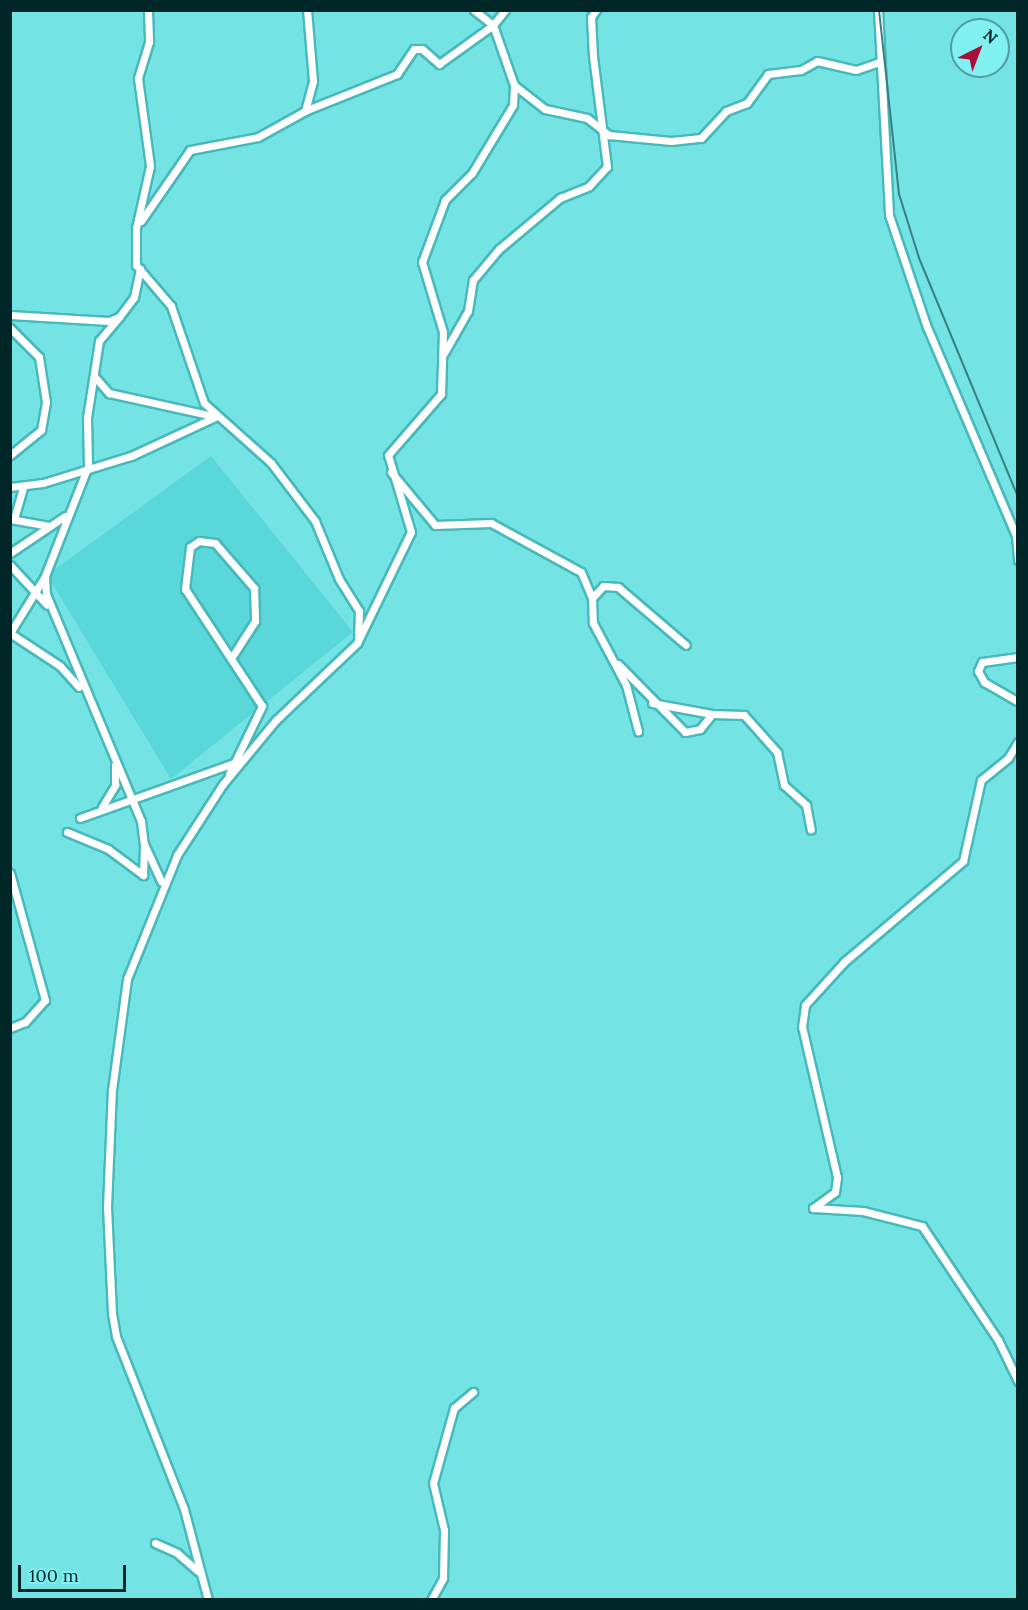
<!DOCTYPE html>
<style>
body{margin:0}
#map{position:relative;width:1028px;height:1610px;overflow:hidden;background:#74e3e4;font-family:Lora,serif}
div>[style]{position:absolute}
.built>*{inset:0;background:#5ad7d8}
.roads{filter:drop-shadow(2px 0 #46b9bb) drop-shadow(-2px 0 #46b9bb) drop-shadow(0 2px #46b9bb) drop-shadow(0 -2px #46b9bb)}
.street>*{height:7px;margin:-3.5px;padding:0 3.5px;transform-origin:3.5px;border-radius:3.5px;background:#fff}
.rail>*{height:2px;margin:-1px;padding:0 1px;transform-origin:1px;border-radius:1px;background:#377f80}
span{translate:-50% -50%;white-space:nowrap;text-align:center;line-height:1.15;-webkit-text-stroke:5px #81f0f1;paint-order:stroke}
.frame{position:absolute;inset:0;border:12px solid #012627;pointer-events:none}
.north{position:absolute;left:950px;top:18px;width:60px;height:60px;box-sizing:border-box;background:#81f0f1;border:2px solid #4e9fa0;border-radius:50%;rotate:42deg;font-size:16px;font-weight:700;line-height:24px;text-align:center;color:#012627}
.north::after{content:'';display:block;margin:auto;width:21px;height:27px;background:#a81037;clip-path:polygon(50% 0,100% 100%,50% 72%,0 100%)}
.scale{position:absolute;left:18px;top:1565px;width:108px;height:27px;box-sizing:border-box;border:3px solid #012627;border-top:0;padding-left:8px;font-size:18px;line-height:21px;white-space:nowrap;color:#012627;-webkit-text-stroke:4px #81f0f1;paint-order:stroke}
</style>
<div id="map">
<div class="built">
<i style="clip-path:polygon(211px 456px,353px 632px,171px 779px,47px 575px)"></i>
</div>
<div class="roads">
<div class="street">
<i style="left:148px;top:10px;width:32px;rotate:88deg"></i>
<i style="left:149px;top:42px;width:38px;rotate:107deg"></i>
<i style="left:138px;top:78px;width:89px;rotate:82.2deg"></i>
<i style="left:150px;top:166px;width:64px;rotate:102.7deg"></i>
<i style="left:136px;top:228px;width:37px;rotate:90deg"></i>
<i style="left:136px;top:265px;width:54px;rotate:49.5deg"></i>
<i style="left:171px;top:306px;width:102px;rotate:71.2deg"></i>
<i style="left:204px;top:403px;width:90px;rotate:41.8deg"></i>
<i style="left:271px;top:463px;width:73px;rotate:52.8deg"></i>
<i style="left:315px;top:521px;width:63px;rotate:67.5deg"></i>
<i style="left:339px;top:579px;width:38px;rotate:58deg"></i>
<i style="left:359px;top:611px;width:26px;rotate:92deg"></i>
<i style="left:878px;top:10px;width:205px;rotate:86.9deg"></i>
<i style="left:889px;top:215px;width:118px;rotate:71.3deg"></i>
<i style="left:927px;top:327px;width:227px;rotate:66.9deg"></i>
<i style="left:1016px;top:536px;width:24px;rotate:85deg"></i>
<i style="left:514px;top:85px;width:39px;rotate:38deg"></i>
<i style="left:545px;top:109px;width:43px;rotate:12.1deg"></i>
<i style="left:587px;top:118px;width:28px;rotate:38deg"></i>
<i style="left:609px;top:135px;width:62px;rotate:5.5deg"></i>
<i style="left:671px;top:141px;width:30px;rotate:-6deg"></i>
<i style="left:701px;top:138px;width:37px;rotate:-47deg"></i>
<i style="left:726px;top:111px;width:22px;rotate:-21deg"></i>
<i style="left:747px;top:103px;width:36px;rotate:-54deg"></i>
<i style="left:768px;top:74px;width:33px;rotate:-7deg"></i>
<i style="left:801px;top:70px;width:18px;rotate:-29deg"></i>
<i style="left:817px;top:61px;width:40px;rotate:13deg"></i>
<i style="left:856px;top:70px;width:24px;rotate:-19deg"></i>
<i style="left:307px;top:110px;width:97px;rotate:-21.8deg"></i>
<i style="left:397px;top:74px;width:30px;rotate:-56deg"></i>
<i style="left:414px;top:49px;width:8px"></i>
<i style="left:422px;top:49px;width:23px;rotate:41deg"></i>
<i style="left:439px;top:64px;width:67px;rotate:-35.8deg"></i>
<i style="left:493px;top:25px;width:24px;rotate:-142deg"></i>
<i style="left:141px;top:221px;width:86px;rotate:-55.4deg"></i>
<i style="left:190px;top:150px;width:69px;rotate:-10.8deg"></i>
<i style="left:258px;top:137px;width:54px;rotate:-29deg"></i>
<i style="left:305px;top:111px;width:31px;rotate:-75deg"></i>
<i style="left:313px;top:81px;width:71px;rotate:-94.8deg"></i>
<i style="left:10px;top:315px;width:99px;rotate:3.5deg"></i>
<i style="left:109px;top:321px;width:11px;rotate:-22deg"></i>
<i style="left:119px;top:317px;width:25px;rotate:-53deg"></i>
<i style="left:134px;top:297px;width:29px;rotate:-78deg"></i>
<i style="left:119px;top:317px;width:31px;rotate:130deg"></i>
<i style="left:99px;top:341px;width:78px;rotate:98.9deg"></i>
<i style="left:87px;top:418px;width:48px;rotate:88.8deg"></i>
<i style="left:88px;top:466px;width:118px;rotate:111.4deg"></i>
<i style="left:45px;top:576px;width:18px;rotate:87deg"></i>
<i style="left:46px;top:594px;width:246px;rotate:67.3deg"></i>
<i style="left:141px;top:821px;width:23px;rotate:83deg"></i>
<i style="left:10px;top:328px;width:41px;rotate:45deg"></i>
<i style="left:39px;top:357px;width:46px;rotate:81.2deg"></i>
<i style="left:46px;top:402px;width:28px;rotate:100deg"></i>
<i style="left:41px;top:430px;width:40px;rotate:141deg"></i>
<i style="left:444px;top:353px;width:48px;rotate:-60.3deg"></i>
<i style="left:468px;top:311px;width:31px;rotate:-81deg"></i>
<i style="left:473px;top:280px;width:40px;rotate:-50deg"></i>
<i style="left:499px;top:249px;width:80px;rotate:-39.9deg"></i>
<i style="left:560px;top:198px;width:31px;rotate:-22deg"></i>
<i style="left:589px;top:186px;width:26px;rotate:-47deg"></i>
<i style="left:607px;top:167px;width:112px;rotate:-97.2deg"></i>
<i style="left:593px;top:56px;width:39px;rotate:-93deg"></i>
<i style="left:591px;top:17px;width:9px;rotate:-54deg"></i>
<i style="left:94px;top:376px;width:23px;rotate:49deg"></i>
<i style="left:109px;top:393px;width:107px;rotate:12.5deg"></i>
<i style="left:391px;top:472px;width:69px;rotate:50.3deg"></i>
<i style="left:435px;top:525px;width:56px;rotate:-2deg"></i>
<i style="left:491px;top:523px;width:102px;rotate:28.6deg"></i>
<i style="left:581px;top:572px;width:28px;rotate:67deg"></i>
<i style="left:592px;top:598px;width:25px;rotate:88deg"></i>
<i style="left:593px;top:623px;width:70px;rotate:62deg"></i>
<i style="left:626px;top:685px;width:48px;rotate:75.4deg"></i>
<i style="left:10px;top:487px;width:33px;rotate:-7deg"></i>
<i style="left:43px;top:483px;width:92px;rotate:-17.1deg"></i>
<i style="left:131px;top:456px;width:93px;rotate:-24.9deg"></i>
<i style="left:10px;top:519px;width:40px;rotate:10deg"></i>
<i style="left:14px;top:519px;width:33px;rotate:-74deg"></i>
<i style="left:10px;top:553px;width:66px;rotate:-33.9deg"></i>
<i style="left:10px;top:565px;width:54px;rotate:47.2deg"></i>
<i style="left:592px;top:598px;width:16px;rotate:-47deg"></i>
<i style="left:603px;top:586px;width:15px;rotate:4deg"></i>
<i style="left:618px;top:587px;width:89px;rotate:40.5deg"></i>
<i style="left:10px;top:633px;width:60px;rotate:33.4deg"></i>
<i style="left:60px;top:666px;width:28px;rotate:48deg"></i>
<i style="left:10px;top:633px;width:67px;rotate:-58.4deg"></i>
<i style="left:1018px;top:657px;width:36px;rotate:172deg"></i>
<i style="left:982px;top:662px;width:10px;rotate:114deg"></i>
<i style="left:978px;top:671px;width:13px;rotate:61deg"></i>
<i style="left:984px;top:682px;width:39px;rotate:30deg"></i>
<i style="left:618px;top:664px;width:95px;rotate:45.4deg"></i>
<i style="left:685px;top:732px;width:15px;rotate:-11deg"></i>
<i style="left:700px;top:729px;width:19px;rotate:-51deg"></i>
<i style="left:712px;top:714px;width:32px;rotate:2deg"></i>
<i style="left:744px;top:715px;width:50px;rotate:48.3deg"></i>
<i style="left:777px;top:752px;width:34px;rotate:78deg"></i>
<i style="left:784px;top:785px;width:30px;rotate:42deg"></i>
<i style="left:806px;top:805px;width:25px;rotate:79deg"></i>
<i style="left:652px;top:703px;width:61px;rotate:10.4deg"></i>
<i style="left:229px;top:774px;width:76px;rotate:-64.1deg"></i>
<i style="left:262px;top:706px;width:140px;rotate:-123.3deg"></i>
<i style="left:185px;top:589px;width:42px;rotate:-83.2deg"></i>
<i style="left:190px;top:547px;width:11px;rotate:-34deg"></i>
<i style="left:199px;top:541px;width:16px;rotate:7deg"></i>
<i style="left:215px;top:543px;width:60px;rotate:49.1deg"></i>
<i style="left:254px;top:588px;width:33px;rotate:88deg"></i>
<i style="left:255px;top:621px;width:43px;rotate:122.6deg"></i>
<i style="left:102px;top:807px;width:26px;rotate:-59deg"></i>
<i style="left:115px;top:785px;width:20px;rotate:-90deg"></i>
<i style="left:80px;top:818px;width:164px;rotate:-19.7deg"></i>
<i style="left:67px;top:832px;width:44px;rotate:22.5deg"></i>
<i style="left:108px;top:849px;width:44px;rotate:36.6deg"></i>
<i style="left:143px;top:875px;width:31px;rotate:-88deg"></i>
<i style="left:144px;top:844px;width:41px;rotate:65.3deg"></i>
<i style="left:10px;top:873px;width:132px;rotate:74.6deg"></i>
<i style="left:45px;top:1000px;width:30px;rotate:132deg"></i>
<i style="left:25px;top:1022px;width:16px;rotate:158deg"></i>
<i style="left:813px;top:1208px;width:27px;rotate:-36deg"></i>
<i style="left:835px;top:1192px;width:15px;rotate:-82deg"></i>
<i style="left:837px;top:1177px;width:154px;rotate:-103.1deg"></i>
<i style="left:802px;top:1027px;width:22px;rotate:-82deg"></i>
<i style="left:805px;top:1005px;width:58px;rotate:-47.8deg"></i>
<i style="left:844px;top:962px;width:156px;rotate:-40.3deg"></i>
<i style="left:963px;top:861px;width:83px;rotate:-77.5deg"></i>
<i style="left:981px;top:780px;width:35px;rotate:-39deg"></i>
<i style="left:1008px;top:758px;width:19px;rotate:-58deg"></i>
<i style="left:813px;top:1208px;width:50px;rotate:3.4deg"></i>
<i style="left:863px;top:1211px;width:61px;rotate:14.3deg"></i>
<i style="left:922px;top:1226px;width:137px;rotate:56.3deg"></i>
<i style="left:998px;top:1340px;width:46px;rotate:64deg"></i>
<i style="left:155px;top:1543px;width:24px;rotate:24deg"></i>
<i style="left:177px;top:1553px;width:28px;rotate:41deg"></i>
<i style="left:208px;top:1600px;width:94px;rotate:-104.8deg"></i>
<i style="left:184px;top:1509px;width:186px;rotate:-111.5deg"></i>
<i style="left:116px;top:1336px;width:23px;rotate:-100deg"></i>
<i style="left:112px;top:1313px;width:106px;rotate:-92.7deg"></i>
<i style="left:107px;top:1207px;width:117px;rotate:-87.6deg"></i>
<i style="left:112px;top:1090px;width:112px;rotate:-82.3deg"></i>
<i style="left:127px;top:979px;width:134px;rotate:-68deg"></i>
<i style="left:177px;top:855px;width:85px;rotate:-57.1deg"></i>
<i style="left:223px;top:784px;width:83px;rotate:-50.4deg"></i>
<i style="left:276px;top:720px;width:112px;rotate:-43.5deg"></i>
<i style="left:357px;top:643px;width:123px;rotate:-64.1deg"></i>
<i style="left:411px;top:532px;width:80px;rotate:-106.6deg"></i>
<i style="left:388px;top:455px;width:81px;rotate:-49deg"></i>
<i style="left:441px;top:394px;width:62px;rotate:-88.2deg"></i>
<i style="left:443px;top:332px;width:73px;rotate:-106.7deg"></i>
<i style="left:422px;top:262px;width:66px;rotate:-69.6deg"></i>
<i style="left:445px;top:200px;width:38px;rotate:-45deg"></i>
<i style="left:472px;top:173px;width:79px;rotate:-58.9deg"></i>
<i style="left:513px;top:105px;width:20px;rotate:-87deg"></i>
<i style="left:514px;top:85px;width:64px;rotate:-109.3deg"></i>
<i style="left:493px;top:25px;width:19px;rotate:-51deg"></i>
<i style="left:431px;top:1600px;width:25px;rotate:-61deg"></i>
<i style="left:443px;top:1578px;width:48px;rotate:-88.8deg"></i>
<i style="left:444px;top:1530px;width:48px;rotate:-103.2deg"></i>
<i style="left:433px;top:1483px;width:78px;rotate:-74.4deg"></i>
<i style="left:454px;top:1408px;width:25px;rotate:-40deg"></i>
</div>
</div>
<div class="rail">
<i style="left:879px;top:10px;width:185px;rotate:83.8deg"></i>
<i style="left:899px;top:194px;width:67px;rotate:72.6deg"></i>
<i style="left:919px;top:258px;width:259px;rotate:67.5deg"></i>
</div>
<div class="frame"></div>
<div class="north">N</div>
<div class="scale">100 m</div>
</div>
